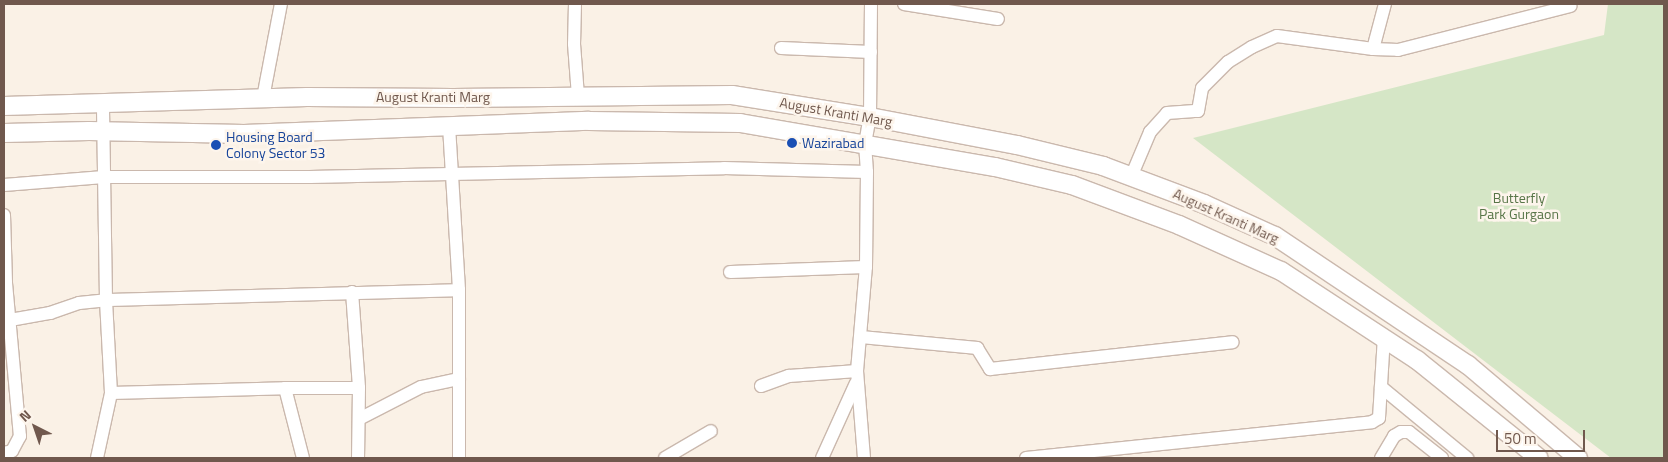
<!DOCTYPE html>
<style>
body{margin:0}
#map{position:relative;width:1668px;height:462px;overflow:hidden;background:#faf1e6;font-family:"Titillium Web",sans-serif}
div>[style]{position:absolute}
.green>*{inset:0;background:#d5e6c6}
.roads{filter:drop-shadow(1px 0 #cab8ad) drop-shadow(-1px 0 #cab8ad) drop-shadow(0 1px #cab8ad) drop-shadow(0 -1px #cab8ad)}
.minor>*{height:12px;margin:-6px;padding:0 6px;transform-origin:6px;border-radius:6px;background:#fff}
.secondary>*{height:18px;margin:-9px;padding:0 9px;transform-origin:9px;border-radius:9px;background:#fff}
.dots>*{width:14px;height:14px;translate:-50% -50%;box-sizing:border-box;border:2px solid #fdf5ec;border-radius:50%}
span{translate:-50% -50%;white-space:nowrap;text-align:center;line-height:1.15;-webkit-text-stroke:5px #fdf5ec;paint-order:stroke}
.street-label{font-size:14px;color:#70584d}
.transit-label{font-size:14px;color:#164399}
.left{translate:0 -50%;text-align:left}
.park-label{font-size:14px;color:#577547}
.frame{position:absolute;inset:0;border:5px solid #70584d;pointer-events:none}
.north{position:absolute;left:10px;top:402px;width:50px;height:50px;-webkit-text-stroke:4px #fdf5ec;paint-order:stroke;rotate:319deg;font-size:14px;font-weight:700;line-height:20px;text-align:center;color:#70584d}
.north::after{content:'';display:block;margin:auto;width:18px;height:22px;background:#70584d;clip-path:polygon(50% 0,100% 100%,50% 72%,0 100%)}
.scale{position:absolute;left:1496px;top:430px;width:89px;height:22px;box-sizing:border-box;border:2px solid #70584d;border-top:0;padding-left:6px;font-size:15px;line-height:18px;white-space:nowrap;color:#70584d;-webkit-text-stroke:4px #fdf5ec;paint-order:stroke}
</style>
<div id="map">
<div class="green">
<i style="clip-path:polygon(1608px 4px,1664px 4px,1664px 458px,1611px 458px,1193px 138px,1604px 35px)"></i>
</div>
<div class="roads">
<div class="minor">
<i style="left:575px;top:4px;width:40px;rotate:91.4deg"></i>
<i style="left:574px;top:44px;width:52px;rotate:85.6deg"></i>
<i style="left:904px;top:4px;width:95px;rotate:9.1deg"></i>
<i style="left:781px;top:48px;width:90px;rotate:2.5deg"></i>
<i style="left:1373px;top:49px;width:25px;rotate:2deg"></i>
<i style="left:1398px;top:50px;width:178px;rotate:-14.3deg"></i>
<i style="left:263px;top:98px;width:96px;rotate:-79.2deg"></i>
<i style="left:449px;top:126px;width:164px;rotate:86.5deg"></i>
<i style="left:459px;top:290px;width:168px;rotate:90deg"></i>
<i style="left:1131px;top:177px;width:49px;rotate:-67.1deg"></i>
<i style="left:1150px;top:132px;width:25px;rotate:-48deg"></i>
<i style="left:1167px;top:113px;width:31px;rotate:-4deg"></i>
<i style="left:1198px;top:111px;width:23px;rotate:-80deg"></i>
<i style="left:1202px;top:88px;width:37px;rotate:-45deg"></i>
<i style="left:1228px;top:62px;width:28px;rotate:-32deg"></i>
<i style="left:1252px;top:47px;width:27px;rotate:-24deg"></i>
<i style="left:1277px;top:36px;width:97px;rotate:7.7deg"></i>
<i style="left:1373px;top:49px;width:47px;rotate:-75.1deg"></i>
<i style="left:4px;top:185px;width:100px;rotate:-4.6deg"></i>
<i style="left:104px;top:177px;width:206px"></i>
<i style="left:310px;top:177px;width:414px;rotate:-1.2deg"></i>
<i style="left:724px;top:168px;width:143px;rotate:1.6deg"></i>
<i style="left:4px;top:215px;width:68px;rotate:88.3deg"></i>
<i style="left:6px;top:283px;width:154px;rotate:84.8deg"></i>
<i style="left:20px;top:436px;width:17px;rotate:118deg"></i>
<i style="left:12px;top:451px;width:8px;rotate:166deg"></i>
<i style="left:730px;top:272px;width:136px;rotate:-2.1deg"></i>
<i style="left:352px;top:292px;width:96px;rotate:85.8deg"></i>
<i style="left:359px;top:388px;width:70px;rotate:90.8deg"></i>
<i style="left:10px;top:320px;width:41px;rotate:-9.9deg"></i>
<i style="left:50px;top:313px;width:31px;rotate:-19deg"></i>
<i style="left:79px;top:303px;width:27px;rotate:-6deg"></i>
<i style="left:106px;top:300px;width:353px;rotate:-1.6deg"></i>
<i style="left:861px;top:337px;width:117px;rotate:5.4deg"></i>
<i style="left:977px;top:348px;width:25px;rotate:58deg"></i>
<i style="left:990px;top:369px;width:244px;rotate:-6.3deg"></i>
<i style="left:761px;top:386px;width:30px;rotate:-20deg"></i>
<i style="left:789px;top:376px;width:68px;rotate:-4.2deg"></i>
<i style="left:1381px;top:387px;width:112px;rotate:39.5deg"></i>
<i style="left:285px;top:388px;width:72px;rotate:75.6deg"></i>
<i style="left:111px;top:393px;width:174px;rotate:-1.6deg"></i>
<i style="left:285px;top:388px;width:74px"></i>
<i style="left:359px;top:419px;width:70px;rotate:-27.3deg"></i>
<i style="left:421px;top:387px;width:39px;rotate:-12deg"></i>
<i style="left:97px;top:458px;width:66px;rotate:-77.8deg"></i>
<i style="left:111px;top:393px;width:93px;rotate:-93.1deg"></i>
<i style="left:106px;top:300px;width:197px;rotate:-90.9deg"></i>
<i style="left:665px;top:458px;width:53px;rotate:-30.4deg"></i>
<i style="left:822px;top:458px;width:82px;rotate:-65.6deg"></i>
<i style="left:864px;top:458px;width:87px;rotate:-94.6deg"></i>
<i style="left:857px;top:371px;width:104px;rotate:-85.1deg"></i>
<i style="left:866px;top:267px;width:95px;rotate:-89.4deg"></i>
<i style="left:867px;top:172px;width:28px;rotate:-94deg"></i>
<i style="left:865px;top:144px;width:27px;rotate:-80deg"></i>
<i style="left:870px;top:117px;width:113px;rotate:-89.5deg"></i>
<i style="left:1026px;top:458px;width:348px;rotate:-5.9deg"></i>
<i style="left:1372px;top:422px;width:8px;rotate:-30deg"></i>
<i style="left:1379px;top:418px;width:81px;rotate:-86.5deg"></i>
<i style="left:1381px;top:458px;width:26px;rotate:-59deg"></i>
<i style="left:1394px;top:436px;width:8px;rotate:-30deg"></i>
<i style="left:1401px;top:432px;width:8px"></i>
<i style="left:1409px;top:432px;width:42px;rotate:38.2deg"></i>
</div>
<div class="secondary">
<i style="left:4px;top:106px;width:303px;rotate:-1.7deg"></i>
<i style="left:307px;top:97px;width:146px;rotate:0.4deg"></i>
<i style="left:453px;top:98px;width:279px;rotate:-0.6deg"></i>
<i style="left:732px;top:95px;width:140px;rotate:9.1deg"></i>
<i style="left:870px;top:117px;width:150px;rotate:10.8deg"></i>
<i style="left:1017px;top:145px;width:89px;rotate:13.7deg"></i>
<i style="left:1103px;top:166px;width:108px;rotate:20.6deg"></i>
<i style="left:1204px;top:204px;width:78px;rotate:24.3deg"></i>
<i style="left:1275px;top:236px;width:232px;rotate:33.8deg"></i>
<i style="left:1468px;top:365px;width:144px;rotate:40.2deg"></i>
<i style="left:4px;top:133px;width:85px;rotate:-1.3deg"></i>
<i style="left:89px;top:131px;width:155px;rotate:1.1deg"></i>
<i style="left:244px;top:134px;width:345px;rotate:-2.2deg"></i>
<i style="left:589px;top:121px;width:151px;rotate:0.8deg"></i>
<i style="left:740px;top:123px;width:259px;rotate:9.8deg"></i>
<i style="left:995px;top:167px;width:79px;rotate:13.2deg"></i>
<i style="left:1072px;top:185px;width:114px;rotate:20.5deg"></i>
<i style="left:1179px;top:225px;width:112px;rotate:24.3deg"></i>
<i style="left:1281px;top:271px;width:163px;rotate:33.2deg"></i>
<i style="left:1417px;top:360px;width:156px;rotate:38.8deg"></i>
</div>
</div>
<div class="dots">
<i style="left:792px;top:143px;background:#1a4fb4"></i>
<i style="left:216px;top:145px;background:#1a4fb4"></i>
</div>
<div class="street-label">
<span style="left:433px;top:97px">August Kranti Marg</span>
<span style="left:836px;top:112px;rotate:10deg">August Kranti Marg</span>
<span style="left:1226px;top:216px;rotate:24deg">August Kranti Marg</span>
</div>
<div class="transit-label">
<span class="left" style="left:226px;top:145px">Housing Board<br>Colony Sector 53</span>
<span class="left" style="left:802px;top:143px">Wazirabad</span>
</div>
<div class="park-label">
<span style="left:1519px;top:206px">Butterfly<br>Park Gurgaon</span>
</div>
<div class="frame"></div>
<div class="north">N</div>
<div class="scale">50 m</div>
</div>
